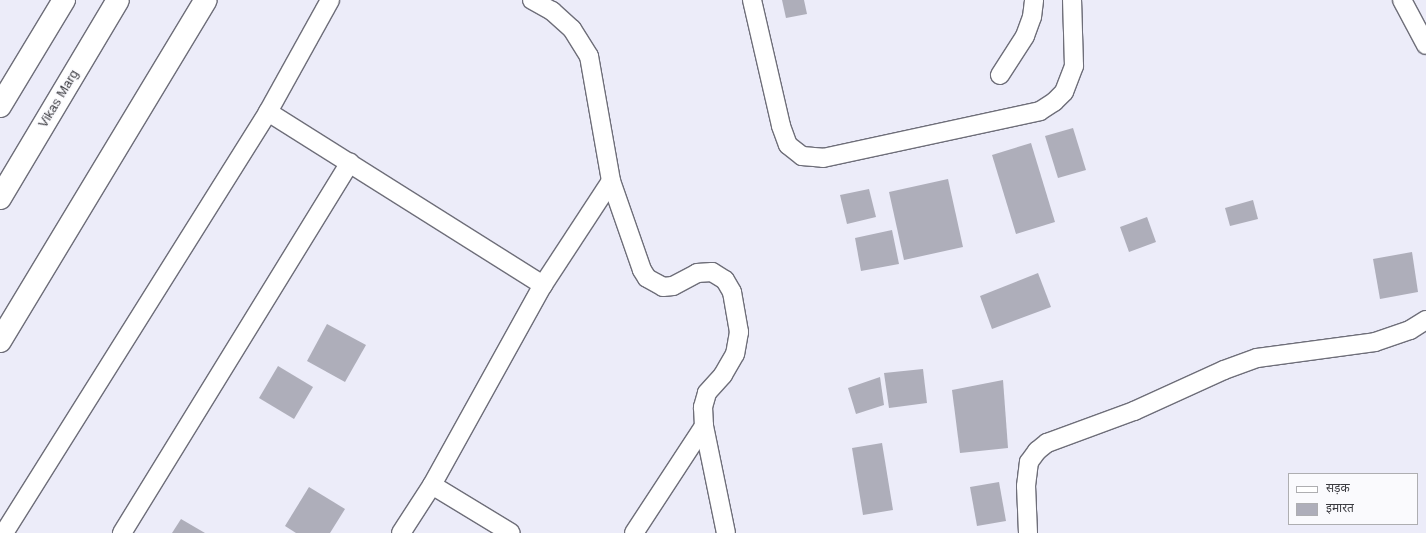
<!DOCTYPE html>
<meta charset="utf-8">
<style>
body{margin:0}
#map{position:relative;width:1426px;height:533px;overflow:hidden;background:#ececf9;font-family:Arial,"Noto Sans Devanagari",sans-serif}
div>[style]{position:absolute}
.building>*{inset:0;background:#aeaeba}
.roads{filter:drop-shadow(1px 0 #6e6e79) drop-shadow(-1px 0 #6e6e79) drop-shadow(0 1px #6e6e79) drop-shadow(0 -1px #6e6e79)}
.street>*{height:18px;margin:-9px;padding:0 9px;transform-origin:9px;border-radius:9px;background:#fff}
.secondary>*{height:22px;margin:-11px;padding:0 11px;transform-origin:11px;border-radius:11px;background:#fff}
span{translate:-50% -50%;white-space:nowrap;text-align:center;line-height:1.15;-webkit-text-stroke:3px #fafafd;paint-order:stroke}
.street-label{font-size:13px;color:#3b3b40}
.legend{position:absolute;left:1288px;top:473px;width:130px;height:52px;box-sizing:border-box;background:#fafafd;border:1px solid #aeaeb1;margin:0;padding:5px 7px;list-style:none;font-size:12px;color:#3b3b40}
.legend li{display:flex;align-items:center;gap:8px;height:20px}
.legend b{width:20px;border:1px solid #aeaeb1}
</style>
<div id="map">
<div class="building">
<i style="clip-path:polygon(782px 0,804px 0,807px 14px,786px 18px)"></i>
<i style="clip-path:polygon(1073px 128px,1086px 170px,1058px 178px,1045px 136px)"></i>
<i style="clip-path:polygon(1031px 143px,1055px 222px,1016px 234px,992px 155px)"></i>
<i style="clip-path:polygon(948px 179px,963px 247px,904px 260px,889px 192px)"></i>
<i style="clip-path:polygon(869px 189px,876px 217px,847px 224px,840px 195px)"></i>
<i style="clip-path:polygon(1253px 200px,1258px 219px,1230px 226px,1225px 208px)"></i>
<i style="clip-path:polygon(1147px 217px,1156px 242px,1129px 252px,1120px 227px)"></i>
<i style="clip-path:polygon(892px 230px,899px 264px,861px 271px,855px 238px)"></i>
<i style="clip-path:polygon(1412px 252px,1418px 292px,1380px 299px,1373px 259px)"></i>
<i style="clip-path:polygon(1038px 273px,1051px 307px,992px 329px,980px 296px)"></i>
<i style="clip-path:polygon(327px 324px,366px 345px,345px 382px,307px 361px)"></i>
<i style="clip-path:polygon(278px 366px,313px 387px,294px 419px,259px 398px)"></i>
<i style="clip-path:polygon(923px 369px,927px 403px,889px 408px,884px 373px)"></i>
<i style="clip-path:polygon(880px 377px,884px 405px,856px 414px,848px 388px)"></i>
<i style="clip-path:polygon(1003px 380px,1008px 448px,960px 453px,952px 390px)"></i>
<i style="clip-path:polygon(882px 443px,893px 510px,863px 515px,852px 448px)"></i>
<i style="clip-path:polygon(999px 482px,1006px 521px,977px 526px,970px 487px)"></i>
<i style="clip-path:polygon(309px 487px,345px 509px,330px 533px,296px 533px,285px 526px)"></i>
<i style="clip-path:polygon(181px 519px,205px 533px,172px 533px)"></i>
</div>
<div class="roads">
<div class="street">
<i style="left:532px;top:0;width:23px;rotate:29deg"></i>
<i style="left:552px;top:11px;width:27px;rotate:42deg"></i>
<i style="left:572px;top:29px;width:32px;rotate:58deg"></i>
<i style="left:589px;top:56px;width:127px;rotate:80deg"></i>
<i style="left:611px;top:181px;width:94px;rotate:70.8deg"></i>
<i style="left:642px;top:270px;width:9px;rotate:58deg"></i>
<i style="left:647px;top:278px;width:18px;rotate:29deg"></i>
<i style="left:663px;top:287px;width:10px;rotate:-6deg"></i>
<i style="left:673px;top:286px;width:27px;rotate:-28deg"></i>
<i style="left:697px;top:273px;width:15px;rotate:-4deg"></i>
<i style="left:712px;top:272px;width:15px;rotate:32deg"></i>
<i style="left:725px;top:280px;width:14px;rotate:60deg"></i>
<i style="left:732px;top:292px;width:41px;rotate:80.1deg"></i>
<i style="left:739px;top:332px;width:22px;rotate:100deg"></i>
<i style="left:735px;top:354px;width:24px;rotate:120deg"></i>
<i style="left:723px;top:375px;width:24px;rotate:132deg"></i>
<i style="left:707px;top:393px;width:15px;rotate:106deg"></i>
<i style="left:703px;top:407px;width:19px;rotate:87deg"></i>
<i style="left:704px;top:426px;width:109px;rotate:78.4deg"></i>
<i style="left:752px;top:0;width:129px;rotate:77deg"></i>
<i style="left:781px;top:126px;width:20px;rotate:70deg"></i>
<i style="left:788px;top:145px;width:18px;rotate:38deg"></i>
<i style="left:802px;top:156px;width:21px;rotate:5deg"></i>
<i style="left:823px;top:158px;width:222px;rotate:-12.2deg"></i>
<i style="left:1040px;top:111px;width:17px;rotate:-33deg"></i>
<i style="left:1054px;top:102px;width:14px;rotate:-45deg"></i>
<i style="left:1064px;top:92px;width:28px;rotate:-69deg"></i>
<i style="left:1074px;top:66px;width:66px;rotate:-91.7deg"></i>
<i style="left:1402px;top:0;width:51px;rotate:61.9deg"></i>
<i style="left:1000px;top:75px;width:46px;rotate:-57.3deg"></i>
<i style="left:1025px;top:36px;width:20px;rotate:-70deg"></i>
<i style="left:1032px;top:17px;width:17px;rotate:-83deg"></i>
<i style="left:268px;top:112px;width:325px;rotate:32.2deg"></i>
<i style="left:432px;top:485px;width:92px;rotate:31.3deg"></i>
<i style="left:4px;top:533px;width:497px;rotate:-57.9deg"></i>
<i style="left:268px;top:112px;width:128px;rotate:-61deg"></i>
<i style="left:122px;top:533px;width:435px;rotate:-58.4deg"></i>
<i style="left:401px;top:533px;width:57px;rotate:-57.1deg"></i>
<i style="left:432px;top:485px;width:229px;rotate:-61deg"></i>
<i style="left:543px;top:285px;width:124px;rotate:-56.8deg"></i>
<i style="left:634px;top:533px;width:128px;rotate:-56.8deg"></i>
<i style="left:1028px;top:533px;width:47px;rotate:-92.4deg"></i>
<i style="left:1026px;top:486px;width:24px;rotate:-83deg"></i>
<i style="left:1029px;top:462px;width:14px;rotate:-54deg"></i>
<i style="left:1037px;top:451px;width:13px;rotate:-39deg"></i>
<i style="left:1047px;top:443px;width:93px;rotate:-20.2deg"></i>
<i style="left:1134px;top:411px;width:99px;rotate:-24.5deg"></i>
<i style="left:1224px;top:370px;width:35px;rotate:-20deg"></i>
<i style="left:1257px;top:358px;width:119px;rotate:-7.7deg"></i>
<i style="left:1375px;top:342px;width:37px;rotate:-19deg"></i>
<i style="left:1410px;top:330px;width:19px;rotate:-32deg"></i>
</div>
<div class="secondary">
<i style="left:0;top:106px;width:124px;rotate:-58.9deg"></i>
<i style="left:0;top:198px;width:230px;rotate:-59.2deg"></i>
<i style="left:0;top:341px;width:398px;rotate:-58.9deg"></i>
</div>
</div>
<div class="street-label">
<span style="left:59px;top:99px;rotate:-59deg">Vikas Marg</span>
</div>
<ul class="legend">
<li><b style="height:5px;background:#fff"></b>सड़क</li>
<li><b style="height:11px;background:#aeaeba"></b>इमारत</li>
</ul>
</div>
